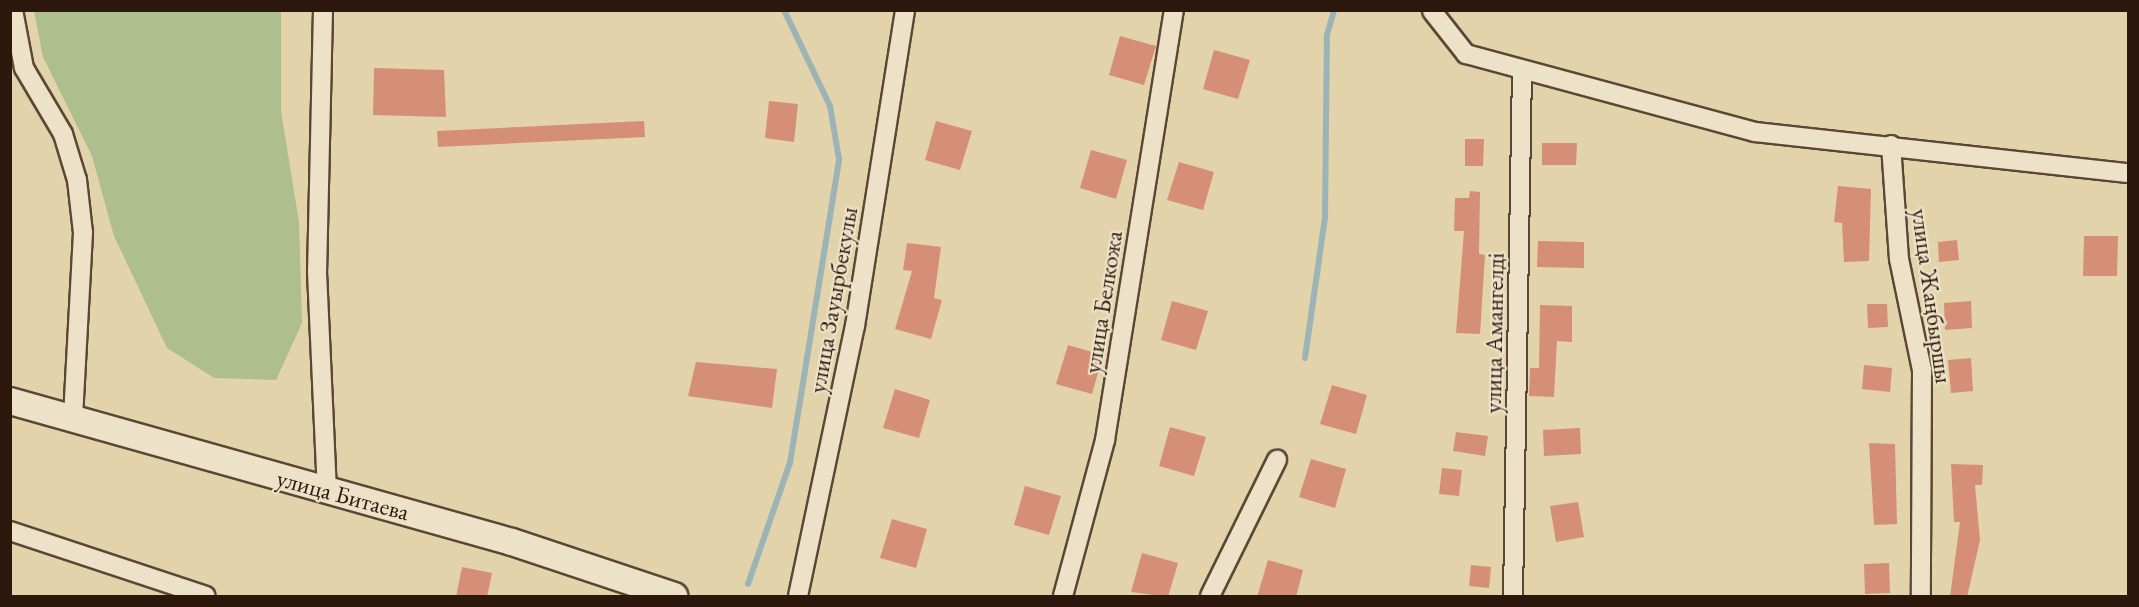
<!DOCTYPE html>
<meta charset="utf-8">
<style>
body{margin:0}
#map{position:relative;width:2139px;height:607px;overflow:hidden;background:#e3d3aa;font-family:"EB Garamond",serif}
div>[style]{position:absolute}
.green>*{inset:0;background:#aebe8d}
.stream>*{height:6px;margin:-3px;padding:0 3px;transform-origin:3px;border-radius:3px;background:#9cb4b5}
.building>*{inset:0;background:#d58f76}
.roads{filter:drop-shadow(2px 0 #5a4735) drop-shadow(-2px 0 #5a4735) drop-shadow(0 2px #5a4735) drop-shadow(0 -2px #5a4735)}
.street>*{height:18px;margin:-9px;padding:0 9px;transform-origin:9px;border-radius:9px;background:#ede2c8}
.secondary>*{height:26px;margin:-13px;padding:0 13px;transform-origin:13px;border-radius:13px;background:#ede2c8}
span{translate:-50% -50%;white-space:nowrap;text-align:center;line-height:1.15;-webkit-text-stroke:4.5px #ede2c8;paint-order:stroke}
.street-label{font-size:24px;color:#2d180e}
.frame{position:absolute;inset:0;border:12px solid #2d180e;pointer-events:none}
</style>
<div id="map">
<div class="green">
<i style="clip-path:polygon(34px 11px,281px 11px,281px 111px,299px 222px,302px 323px,276px 380px,214px 378px,167px 348px,114px 236px,92px 156px,43px 57px)"></i>
</div>
<div class="stream">
<i style="left:1305px;top:358px;width:142px;rotate:-81.9deg"></i>
<i style="left:1325px;top:217px;width:182px;rotate:-89.4deg"></i>
<i style="left:1327px;top:35px;width:26px;rotate:-74deg"></i>
<i style="left:748px;top:584px;width:128px;rotate:-70.9deg"></i>
<i style="left:790px;top:463px;width:308px;rotate:-80.8deg"></i>
<i style="left:839px;top:159px;width:54px;rotate:-99.6deg"></i>
<i style="left:830px;top:106px;width:106px;rotate:-115.6deg"></i>
</div>
<div class="building">
<i style="clip-path:polygon(1120px 36px,1156px 46px,1144px 85px,1109px 75px)"></i>
<i style="clip-path:polygon(1214px 50px,1250px 60px,1238px 99px,1203px 89px)"></i>
<i style="clip-path:polygon(374px 68px,444px 70px,446px 117px,373px 115px)"></i>
<i style="clip-path:polygon(769px 101px,798px 104px,794px 142px,765px 138px)"></i>
<i style="clip-path:polygon(644px 121px,645px 137px,438px 147px,437px 131px)"></i>
<i style="clip-path:polygon(936px 121px,972px 131px,960px 170px,925px 160px)"></i>
<i style="clip-path:polygon(1465px 139px,1484px 139px,1483px 166px,1465px 166px)"></i>
<i style="clip-path:polygon(1542px 143px,1577px 143px,1576px 165px,1542px 165px)"></i>
<i style="clip-path:polygon(1091px 150px,1127px 160px,1116px 199px,1080px 188px)"></i>
<i style="clip-path:polygon(1179px 162px,1214px 172px,1203px 210px,1167px 200px)"></i>
<i style="clip-path:polygon(1838px 186px,1871px 189px,1869px 261px,1844px 262px,1842px 223px,1834px 222px)"></i>
<i style="clip-path:polygon(1470px 191px,1480px 192px,1479px 254px,1485px 255px,1480px 334px,1456px 333px,1464px 231px,1454px 231px,1455px 198px,1469px 198px)"></i>
<i style="clip-path:polygon(2084px 236px,2118px 236px,2117px 276px,2083px 276px)"></i>
<i style="clip-path:polygon(1957px 240px,1959px 260px,1939px 262px,1938px 242px)"></i>
<i style="clip-path:polygon(1538px 241px,1584px 242px,1584px 268px,1537px 267px)"></i>
<i style="clip-path:polygon(907px 243px,941px 247px,934px 298px,942px 300px,931px 339px,895px 329px,912px 271px,903px 270px)"></i>
<i style="clip-path:polygon(1172px 301px,1208px 311px,1196px 350px,1161px 340px)"></i>
<i style="clip-path:polygon(1971px 301px,1972px 328px,1945px 330px,1944px 303px)"></i>
<i style="clip-path:polygon(1867px 304px,1887px 304px,1888px 327px,1868px 328px)"></i>
<i style="clip-path:polygon(1540px 305px,1572px 306px,1572px 342px,1557px 341px,1554px 397px,1529px 396px,1530px 368px,1539px 368px)"></i>
<i style="clip-path:polygon(1068px 345px,1103px 355px,1092px 394px,1056px 384px)"></i>
<i style="clip-path:polygon(1971px 358px,1973px 391px,1951px 393px,1948px 360px)"></i>
<i style="clip-path:polygon(696px 362px,777px 369px,772px 408px,688px 396px)"></i>
<i style="clip-path:polygon(1864px 365px,1892px 368px,1890px 392px,1862px 389px)"></i>
<i style="clip-path:polygon(1332px 385px,1367px 395px,1356px 434px,1320px 424px)"></i>
<i style="clip-path:polygon(895px 389px,930px 400px,919px 438px,883px 428px)"></i>
<i style="clip-path:polygon(1170px 427px,1206px 437px,1194px 476px,1159px 466px)"></i>
<i style="clip-path:polygon(1580px 428px,1581px 454px,1544px 456px,1543px 430px)"></i>
<i style="clip-path:polygon(1456px 432px,1488px 436px,1485px 456px,1453px 451px)"></i>
<i style="clip-path:polygon(1869px 443px,1895px 444px,1897px 524px,1874px 525px)"></i>
<i style="clip-path:polygon(1311px 459px,1346px 469px,1335px 508px,1299px 497px)"></i>
<i style="clip-path:polygon(1951px 464px,1983px 465px,1982px 485px,1975px 485px,1980px 540px,1967px 597px,1950px 597px,1960px 522px,1954px 522px)"></i>
<i style="clip-path:polygon(1442px 468px,1462px 470px,1459px 496px,1439px 494px)"></i>
<i style="clip-path:polygon(1025px 486px,1061px 496px,1049px 535px,1014px 525px)"></i>
<i style="clip-path:polygon(1578px 502px,1584px 537px,1556px 542px,1550px 506px)"></i>
<i style="clip-path:polygon(892px 519px,927px 529px,916px 568px,880px 558px)"></i>
<i style="clip-path:polygon(1142px 553px,1178px 563px,1168px 597px,1131px 592px)"></i>
<i style="clip-path:polygon(1268px 560px,1303px 570px,1296px 597px,1257px 597px)"></i>
<i style="clip-path:polygon(1889px 563px,1890px 593px,1865px 594px,1864px 564px)"></i>
<i style="clip-path:polygon(1471px 565px,1491px 567px,1489px 588px,1469px 586px)"></i>
<i style="clip-path:polygon(462px 567px,492px 573px,487px 597px,456px 597px)"></i>
</div>
<div class="roads">
<div class="street">
<i style="left:13px;top:10px;width:59px;rotate:79.3deg"></i>
<i style="left:24px;top:68px;width:77px;rotate:59.4deg"></i>
<i style="left:63px;top:134px;width:48px;rotate:73.1deg"></i>
<i style="left:77px;top:180px;width:53px;rotate:83.5deg"></i>
<i style="left:83px;top:233px;width:187px;rotate:93.1deg"></i>
<i style="left:323px;top:10px;width:262px;rotate:91.3deg"></i>
<i style="left:317px;top:272px;width:218px;rotate:87.4deg"></i>
<i style="left:1432px;top:11px;width:55px;rotate:51.7deg"></i>
<i style="left:1466px;top:54px;width:299px;rotate:15.1deg"></i>
<i style="left:1755px;top:132px;width:375px;rotate:6.3deg"></i>
<i style="left:1891px;top:145px;width:114px;rotate:86deg"></i>
<i style="left:1899px;top:259px;width:113px;rotate:78.3deg"></i>
<i style="left:1922px;top:370px;width:226px;rotate:90.3deg"></i>
<i style="left:10px;top:531px;width:206px;rotate:18.3deg"></i>
<i style="left:798px;top:596px;width:276px;rotate:-78.1deg"></i>
<i style="left:855px;top:326px;width:320px;rotate:-81deg"></i>
<i style="left:1063px;top:596px;width:162px;rotate:-74.9deg"></i>
<i style="left:1105px;top:440px;width:436px;rotate:-80.9deg"></i>
<i style="left:1210px;top:596px;width:152px;rotate:-63.8deg"></i>
<i style="left:1513px;top:596px;width:525px;rotate:-89.02deg"></i>
</div>
<div class="secondary">
<i style="left:10px;top:401px;width:521px;rotate:15.69deg"></i>
<i style="left:512px;top:542px;width:171px;rotate:18.4deg"></i>
</div>
</div>
<div class="street-label">
<span style="left:1932px;top:296px;rotate:82deg">улица Жаңбыршы</span>
<span style="left:833px;top:300px;rotate:-80deg">улица Зауырбекулы</span>
<span style="left:1103px;top:302px;rotate:-81deg">улица Белкожа</span>
<span style="left:1494px;top:333px;rotate:-89deg">улица Амангелді</span>
<span style="left:343px;top:495px;rotate:15deg">улица Битаева</span>
</div>
<div class="frame"></div>
</div>
